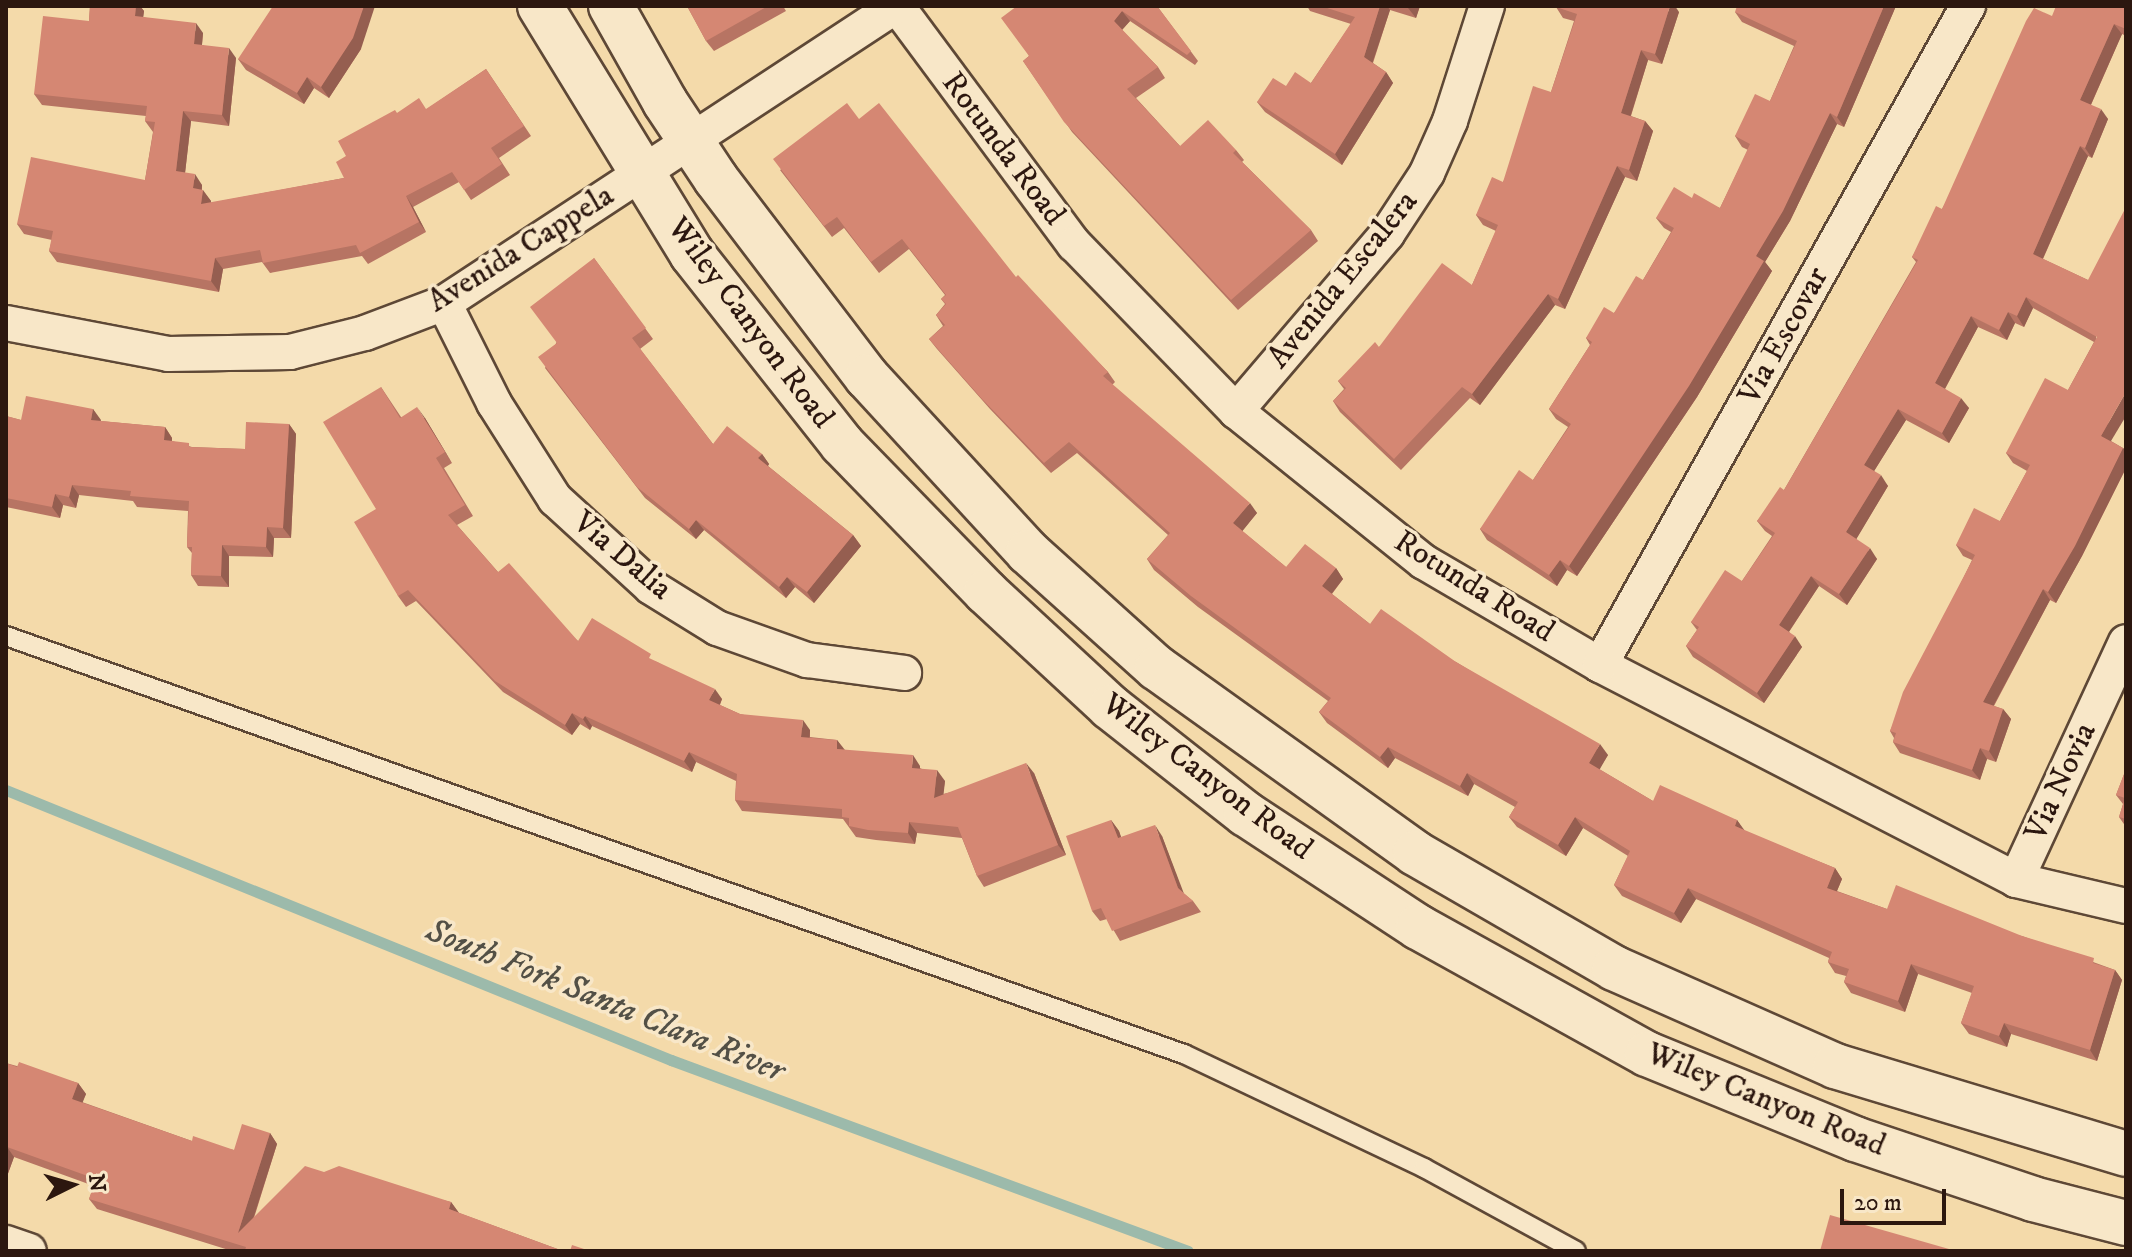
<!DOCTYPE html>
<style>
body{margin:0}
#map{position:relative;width:2132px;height:1257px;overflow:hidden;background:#f4daaa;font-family:"IM FELL DW Pica",serif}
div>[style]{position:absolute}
.stream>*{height:11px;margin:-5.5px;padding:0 5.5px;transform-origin:5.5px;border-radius:5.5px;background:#9cbaab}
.roads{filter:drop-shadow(2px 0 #5e4836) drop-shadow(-2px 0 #5e4836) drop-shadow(0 2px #5e4836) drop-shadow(0 -2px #5e4836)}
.service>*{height:18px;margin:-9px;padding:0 9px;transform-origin:9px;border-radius:9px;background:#f8e7c8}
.minor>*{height:34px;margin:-17px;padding:0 17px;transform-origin:17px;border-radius:17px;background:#f8e7c8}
.secondary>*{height:44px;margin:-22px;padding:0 22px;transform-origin:22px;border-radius:22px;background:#f8e7c8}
.wall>*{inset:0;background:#b77463}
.shaded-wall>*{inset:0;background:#955e50}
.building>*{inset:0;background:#d58773}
span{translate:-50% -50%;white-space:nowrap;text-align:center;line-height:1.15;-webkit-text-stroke:7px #f8e7c8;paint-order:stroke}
.street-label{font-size:32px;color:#2c170f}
.water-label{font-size:34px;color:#535046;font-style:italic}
.frame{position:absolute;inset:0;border:8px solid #2c170f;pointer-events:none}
.north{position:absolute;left:32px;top:1145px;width:80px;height:80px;-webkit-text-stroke:6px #f8e7c8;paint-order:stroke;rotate:85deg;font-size:22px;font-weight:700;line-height:32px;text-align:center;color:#2c170f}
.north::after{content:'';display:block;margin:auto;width:28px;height:36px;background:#2c170f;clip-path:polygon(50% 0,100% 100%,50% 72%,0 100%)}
.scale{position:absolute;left:1840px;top:1189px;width:106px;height:36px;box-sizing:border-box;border:4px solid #2c170f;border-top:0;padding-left:10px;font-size:24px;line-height:28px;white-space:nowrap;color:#2c170f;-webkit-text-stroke:6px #f8e7c8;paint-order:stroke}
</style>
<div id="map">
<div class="stream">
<i style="left:6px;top:790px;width:718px;rotate:22.1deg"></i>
<i style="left:671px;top:1060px;width:551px;rotate:20.28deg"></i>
</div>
<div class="roads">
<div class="service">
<i style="left:6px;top:636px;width:1250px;rotate:19.54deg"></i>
<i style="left:1184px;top:1054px;width:266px;rotate:25.4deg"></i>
<i style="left:1424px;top:1168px;width:173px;rotate:28.6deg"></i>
</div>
<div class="minor">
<i style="left:897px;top:6px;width:297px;rotate:53.4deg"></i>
<i style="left:1074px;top:244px;width:233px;rotate:45.9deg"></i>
<i style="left:1236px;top:411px;width:241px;rotate:38.8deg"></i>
<i style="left:1424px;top:562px;width:204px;rotate:30.3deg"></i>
<i style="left:1600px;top:665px;width:468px;rotate:27.3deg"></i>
<i style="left:2016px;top:880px;width:113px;rotate:13.3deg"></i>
<i style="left:444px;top:303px;width:112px;rotate:63.4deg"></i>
<i style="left:494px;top:403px;width:114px;rotate:57.6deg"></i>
<i style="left:555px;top:499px;width:130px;rotate:42.5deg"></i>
<i style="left:651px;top:587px;width:78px;rotate:31.8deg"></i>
<i style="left:717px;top:628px;width:96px;rotate:19.6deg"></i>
<i style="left:807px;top:660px;width:98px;rotate:7.6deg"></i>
<i style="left:6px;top:323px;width:165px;rotate:10.8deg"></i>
<i style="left:168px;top:354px;width:122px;rotate:-0.9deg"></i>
<i style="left:290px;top:352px;width:77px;rotate:-14.2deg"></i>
<i style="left:365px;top:333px;width:85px;rotate:-20.8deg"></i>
<i style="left:444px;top:303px;width:541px;rotate:-33.31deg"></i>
<i style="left:1236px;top:411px;width:233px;rotate:-49.5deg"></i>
<i style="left:1387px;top:234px;width:73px;rotate:-56.7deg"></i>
<i style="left:1427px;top:173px;width:57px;rotate:-66.1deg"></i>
<i style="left:1450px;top:121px;width:121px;rotate:-72.2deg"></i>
<i style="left:1600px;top:665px;width:755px;rotate:-60.82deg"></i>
<i style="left:2016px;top:880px;width:262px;rotate:-65.2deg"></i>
<i style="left:6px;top:1243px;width:24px;rotate:19deg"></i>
</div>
<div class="secondary">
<i style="left:540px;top:6px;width:291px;rotate:58.5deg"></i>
<i style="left:692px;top:254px;width:242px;rotate:51.7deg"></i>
<i style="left:842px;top:444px;width:206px;rotate:45.8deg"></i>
<i style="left:986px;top:592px;width:169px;rotate:42.8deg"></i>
<i style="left:1110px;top:707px;width:173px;rotate:38.2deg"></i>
<i style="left:1246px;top:814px;width:206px;rotate:33.3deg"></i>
<i style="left:1418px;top:927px;width:262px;rotate:29deg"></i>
<i style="left:1647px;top:1054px;width:225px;rotate:22.2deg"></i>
<i style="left:1855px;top:1139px;width:188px;rotate:18.6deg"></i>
<i style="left:2033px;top:1199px;width:96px;rotate:14.5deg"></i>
<i style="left:611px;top:6px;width:110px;rotate:60.6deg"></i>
<i style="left:665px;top:102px;width:92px;rotate:56.5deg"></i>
<i style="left:716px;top:179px;width:249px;rotate:52.7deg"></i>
<i style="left:867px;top:377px;width:238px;rotate:47.4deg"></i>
<i style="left:1028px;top:552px;width:173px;rotate:42deg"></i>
<i style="left:1157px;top:668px;width:317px;rotate:35.6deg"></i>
<i style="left:1415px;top:853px;width:230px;rotate:30deg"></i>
<i style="left:1614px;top:968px;width:242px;rotate:23.9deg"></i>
<i style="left:1835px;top:1066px;width:304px;rotate:16.8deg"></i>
</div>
</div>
<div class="wall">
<i style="clip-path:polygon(90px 6px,140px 6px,144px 11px,143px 17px,203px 33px,202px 45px,236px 58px,229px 126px,191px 121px,185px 173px,202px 185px,202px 190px,211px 201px,211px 203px,344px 178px,346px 156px,397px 113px,427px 109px,486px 69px,531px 136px,499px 158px,510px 175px,471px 200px,459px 182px,413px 207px,426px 232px,368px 264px,362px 256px,270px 273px,262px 262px,223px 269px,219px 292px,57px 262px,49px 251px,52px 240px,24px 234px,17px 224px,145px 180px,153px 132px,145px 121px,146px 116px,42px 105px,34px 94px,89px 21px)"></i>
<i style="clip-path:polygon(687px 6px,783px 6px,786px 11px,714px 51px,706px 41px)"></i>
<i style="clip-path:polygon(1017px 6px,1157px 6px,1198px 61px,1195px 65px,1130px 21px,1122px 30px,1158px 67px,1165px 78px,1136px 98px,1180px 146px,1236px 150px,1244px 160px,1242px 162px,1311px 230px,1318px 241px,1238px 310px,1072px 132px,1023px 61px,1029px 56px)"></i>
<i style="clip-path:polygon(1307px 6px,1420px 6px,1416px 18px,1390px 10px,1373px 63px,1386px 72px,1393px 83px,1342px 165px,1265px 112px,1257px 102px,1286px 86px,1311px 83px,1351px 24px,1310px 11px)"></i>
<i style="clip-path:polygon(1896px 6px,1844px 127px,1837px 124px,1790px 221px,1765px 262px,1772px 271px,1697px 397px,1577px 576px,1567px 570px,1557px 586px,1487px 540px,1480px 529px,1533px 480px,1568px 427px,1556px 419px,1549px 409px,1590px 345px,1586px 338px,1614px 313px,1643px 280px,1671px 232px,1664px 228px,1656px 218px,1692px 198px,1720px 208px,1748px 150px,1742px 147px,1735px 136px,1770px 101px,1794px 46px,1742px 22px,1735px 12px)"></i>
<i style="clip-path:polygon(2126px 6px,2126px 36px,2122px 34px,2091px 105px,2108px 119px,2092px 158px,2088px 156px,2043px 259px,2088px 280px,2111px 441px,2123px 448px,2126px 451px,2126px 468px,2082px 556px,2056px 603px,2050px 600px,1994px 706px,2003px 709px,2011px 719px,1996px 762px,1987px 759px,1980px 780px,1900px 753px,1893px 742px,1894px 738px,1890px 731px,1972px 560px,1963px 556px,1956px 545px,2000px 521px,2027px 471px,2013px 463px,2006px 453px,2068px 390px,2094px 342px,2033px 308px,2024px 327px,2015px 323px,2007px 340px,1978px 327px,1945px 389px,1969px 408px,1949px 443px,1906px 420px,1874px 471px,1888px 486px,1856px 539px,1877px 559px,1847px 605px,1819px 586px,1789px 632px,1802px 647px,1764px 703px,1693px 657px,1686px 646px,1697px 630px,1691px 622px,1742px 581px,1772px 536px,1765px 531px,1757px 521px,1784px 490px,1916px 262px,1912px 257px,1942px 209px,2052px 16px)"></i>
<i style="clip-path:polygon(1556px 7px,1679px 12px,1662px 64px,1648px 60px,1631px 116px,1645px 121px,1653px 131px,1637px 181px,1625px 177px,1565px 309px,1555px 305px,1480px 405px,1470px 398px,1401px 470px,1340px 412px,1333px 401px,1344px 389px,1338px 381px,1379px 347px,1472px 285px,1496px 231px,1483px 225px,1476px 215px,1503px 182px,1551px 92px,1574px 21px,1563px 18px)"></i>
<i style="clip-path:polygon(361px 49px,329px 98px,314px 88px,304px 104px,246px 70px,238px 59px)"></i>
<i style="clip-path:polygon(859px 119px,1108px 372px,1115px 382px,1112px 385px,1257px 513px,1242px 531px,1286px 567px,1336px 568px,1343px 579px,1332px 594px,1370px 624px,1456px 662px,1608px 755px,1599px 769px,1653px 801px,1737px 820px,1744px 831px,1835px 868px,1842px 879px,1837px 891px,1887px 909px,2022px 936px,2115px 970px,2122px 980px,2097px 1061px,2011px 1034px,2007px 1047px,1969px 1034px,1961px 1023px,1972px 993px,1918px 974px,1905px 1012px,1851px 993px,1844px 982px,1846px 976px,1835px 973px,1828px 962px,1829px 958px,1696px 899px,1681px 923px,1622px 896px,1614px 885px,1628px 856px,1583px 828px,1566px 856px,1517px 827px,1509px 817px,1515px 807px,1474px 784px,1468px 796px,1395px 758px,1388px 768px,1327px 723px,1319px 712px,1328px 701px,1198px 607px,1154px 570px,1147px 559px,1168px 535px,1077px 453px,1051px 473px,990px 409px,937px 349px,929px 339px,943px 326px,936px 315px,945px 304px,941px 299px,945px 295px,909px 249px,879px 273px,844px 228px,832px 237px,780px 170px)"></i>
<i style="clip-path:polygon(594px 258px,653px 339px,640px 349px,713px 444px,762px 454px,769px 464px,768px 466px,853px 535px,861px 546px,814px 603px,795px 587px,786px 598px,704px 530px,696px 539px,645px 498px,545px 368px)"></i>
<i style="clip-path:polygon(381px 387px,401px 417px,425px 418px,452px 463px,444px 468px,473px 516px,457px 525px,498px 572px,578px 641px,657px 662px,722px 699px,720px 705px,740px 714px,810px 730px,810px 737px,837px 740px,844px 750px,920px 766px,920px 768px,945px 781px,943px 794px,1034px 773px,1066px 855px,984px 887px,977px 876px,962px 838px,917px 833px,915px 844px,876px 840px,856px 837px,843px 819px,742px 811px,735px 800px,736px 781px,696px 762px,692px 772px,592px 726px,590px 730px,580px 724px,572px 735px,503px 692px,416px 601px,406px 607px,398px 596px,376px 509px)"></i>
<i style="clip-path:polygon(93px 409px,100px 421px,165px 427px,172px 438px,172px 441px,192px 447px,245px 449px,289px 424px,296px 434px,291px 538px,274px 538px,273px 557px,229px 556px,229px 587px,198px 586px,191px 575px,192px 553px,187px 547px,188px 511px,137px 507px,133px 501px,79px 495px,76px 508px,63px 505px,60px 518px,6px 507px,6px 416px,21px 420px)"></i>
<i style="clip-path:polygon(2126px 769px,2126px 827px,2119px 817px,2123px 804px,2116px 795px)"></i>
<i style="clip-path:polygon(1111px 820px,1119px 831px,1121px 837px,1162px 836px,1183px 893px,1193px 901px,1201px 912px,1120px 941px,1107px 919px,1100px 921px,1092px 911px)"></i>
<i style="clip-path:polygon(6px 1063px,78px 1083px,86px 1094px,82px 1102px,192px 1141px,234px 1150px,270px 1133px,277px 1144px,254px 1218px,324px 1172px,451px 1202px,459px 1213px,563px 1251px,232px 1251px,97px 1209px,89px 1199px,94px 1186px,14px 1157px,6px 1179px)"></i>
</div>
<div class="shaded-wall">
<i style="clip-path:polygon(136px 6px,140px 6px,144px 11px,142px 27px,135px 16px)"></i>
<i style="clip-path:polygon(364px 6px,375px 6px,361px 49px,329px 98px,321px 87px)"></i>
<i style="clip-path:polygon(1380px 6px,1387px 6px,1390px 10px,1371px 67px,1364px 57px)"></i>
<i style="clip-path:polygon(1409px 6px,1420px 6px,1416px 18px,1408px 8px)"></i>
<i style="clip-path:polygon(1670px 6px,1675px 6px,1679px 12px,1662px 64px,1655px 54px)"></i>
<i style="clip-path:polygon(1884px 6px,1896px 6px,1844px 127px,1837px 117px)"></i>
<i style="clip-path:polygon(1122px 11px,1130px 21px,1121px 31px,1114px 21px)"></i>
<i style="clip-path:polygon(196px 23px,203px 33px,201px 55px,194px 44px)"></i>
<i style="clip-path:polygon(2114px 24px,2122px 34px,2088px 111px,2080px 100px)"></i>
<i style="clip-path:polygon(229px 48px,236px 58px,229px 126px,222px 115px)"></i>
<i style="clip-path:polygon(1641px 50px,1648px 60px,1628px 124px,1621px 113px)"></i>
<i style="clip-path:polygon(1386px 72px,1393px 83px,1342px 165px,1335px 154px)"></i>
<i style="clip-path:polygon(307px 77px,314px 88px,304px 104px,297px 93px)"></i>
<i style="clip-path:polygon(2101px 109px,2108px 119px,2092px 158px,2085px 148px)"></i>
<i style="clip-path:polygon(183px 111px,191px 121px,184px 182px,176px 171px)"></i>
<i style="clip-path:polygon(1830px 113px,1837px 124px,1790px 221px,1765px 262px,1772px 271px,1697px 397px,1577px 576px,1569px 566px,1756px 256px)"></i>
<i style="clip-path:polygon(1645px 121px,1653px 131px,1637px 181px,1629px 170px)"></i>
<i style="clip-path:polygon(2080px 146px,2088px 156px,2040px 265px,2033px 254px)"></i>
<i style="clip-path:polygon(1617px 166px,1625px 177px,1565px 309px,1558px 299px)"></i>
<i style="clip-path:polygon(195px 174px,202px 185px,201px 199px,193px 188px)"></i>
<i style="clip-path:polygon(203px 190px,211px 201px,209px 215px,201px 204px)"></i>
<i style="clip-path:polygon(406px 196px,413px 207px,426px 232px,419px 222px)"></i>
<i style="clip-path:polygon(215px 258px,223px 269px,219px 292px,211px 281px)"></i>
<i style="clip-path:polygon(1548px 294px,1555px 305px,1480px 405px,1472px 394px)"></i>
<i style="clip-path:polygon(2026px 297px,2033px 308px,2024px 327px,2017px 316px)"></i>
<i style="clip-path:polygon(2008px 312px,2015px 323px,2007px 340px,1999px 330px)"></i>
<i style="clip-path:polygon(1971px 316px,1978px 327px,1942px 394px,1935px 383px)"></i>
<i style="clip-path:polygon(2126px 392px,2126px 416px,2108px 446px,2101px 436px)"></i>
<i style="clip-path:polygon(1961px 398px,1969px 408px,1949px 443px,1942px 433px)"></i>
<i style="clip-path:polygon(417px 407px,425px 418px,452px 463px,445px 452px)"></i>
<i style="clip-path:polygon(93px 409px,101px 420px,99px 431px,91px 420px)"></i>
<i style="clip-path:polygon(1898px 409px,1906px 420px,1871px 476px,1864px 465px)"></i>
<i style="clip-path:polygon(289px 424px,296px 434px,291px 538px,283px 528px)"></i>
<i style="clip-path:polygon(165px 427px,172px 438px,171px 451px,164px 440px)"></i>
<i style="clip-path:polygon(2123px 448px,2126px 451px,2126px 468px,2082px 556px,2056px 603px,2048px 592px)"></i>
<i style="clip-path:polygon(762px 454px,769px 464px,766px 469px,758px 458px)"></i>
<i style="clip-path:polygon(1881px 475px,1888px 486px,1854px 543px,1846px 532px)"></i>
<i style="clip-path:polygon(72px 485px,79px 495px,76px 508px,69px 497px)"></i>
<i style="clip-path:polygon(55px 494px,63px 505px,60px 518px,52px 507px)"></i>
<i style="clip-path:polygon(1250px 503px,1257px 513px,1240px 534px,1233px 523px)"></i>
<i style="clip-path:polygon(696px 520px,704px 530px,696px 539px,689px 529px)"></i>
<i style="clip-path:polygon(267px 527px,274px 538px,273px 557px,266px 547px)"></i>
<i style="clip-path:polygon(853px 535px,861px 546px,814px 603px,807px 592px)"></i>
<i style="clip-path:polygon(222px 545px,229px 556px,229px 587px,221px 576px)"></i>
<i style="clip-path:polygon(1870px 548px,1877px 559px,1847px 605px,1839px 594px)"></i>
<i style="clip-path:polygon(1560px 560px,1567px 570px,1557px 586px,1549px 575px)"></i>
<i style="clip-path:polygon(1336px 568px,1343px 579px,1329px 597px,1322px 586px)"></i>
<i style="clip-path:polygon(1811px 576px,1819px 586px,1786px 636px,1779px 625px)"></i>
<i style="clip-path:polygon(787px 577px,795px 587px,786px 598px,779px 587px)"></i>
<i style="clip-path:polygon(2043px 589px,2050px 600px,1990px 712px,1983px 702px)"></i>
<i style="clip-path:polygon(1795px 636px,1802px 647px,1764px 703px,1757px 693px)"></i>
<i style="clip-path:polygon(715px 689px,722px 699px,717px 711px,709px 700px)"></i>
<i style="clip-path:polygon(2003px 709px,2011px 719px,1996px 762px,1989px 751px)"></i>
<i style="clip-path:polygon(572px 713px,580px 724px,572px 735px,565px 725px)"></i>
<i style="clip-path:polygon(585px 716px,592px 726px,590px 730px,583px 719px)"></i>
<i style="clip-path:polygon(803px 720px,810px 730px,809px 747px,801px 737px)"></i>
<i style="clip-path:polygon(837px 740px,845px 750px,837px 749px)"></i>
<i style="clip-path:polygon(1600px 744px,1608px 755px,1597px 774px,1589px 763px)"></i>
<i style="clip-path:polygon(1388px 747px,1395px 758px,1388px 768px,1380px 757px)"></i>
<i style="clip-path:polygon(1980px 748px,1987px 759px,1980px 780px,1972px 770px)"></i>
<i style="clip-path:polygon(689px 752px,696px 762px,692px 772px,684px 761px)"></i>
<i style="clip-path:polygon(913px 755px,920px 766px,920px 778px,912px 768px)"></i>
<i style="clip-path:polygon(1026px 763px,1034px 773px,1066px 855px,1058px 845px)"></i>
<i style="clip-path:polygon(937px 770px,945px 781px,942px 808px,934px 798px)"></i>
<i style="clip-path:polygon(1467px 773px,1474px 784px,1468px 796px,1460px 786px)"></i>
<i style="clip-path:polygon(1575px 817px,1583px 828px,1566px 856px,1558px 845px)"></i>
<i style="clip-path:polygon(1111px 820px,1119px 831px,1125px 849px,1118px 838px)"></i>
<i style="clip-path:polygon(1737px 820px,1745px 831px,1735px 826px)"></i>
<i style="clip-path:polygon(909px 822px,917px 833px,915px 844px,908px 833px)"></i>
<i style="clip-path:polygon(1155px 825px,1162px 836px,1186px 899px,1178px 888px)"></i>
<i style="clip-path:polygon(1835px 868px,1842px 879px,1834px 898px,1827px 888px)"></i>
<i style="clip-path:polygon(1688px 888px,1696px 899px,1681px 923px,1674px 913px)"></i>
<i style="clip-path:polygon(1911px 964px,1918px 974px,1905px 1012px,1898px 1001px)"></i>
<i style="clip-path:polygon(2115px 970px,2122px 980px,2097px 1061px,2090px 1050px)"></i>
<i style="clip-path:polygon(2004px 1023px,2011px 1034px,2007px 1047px,1999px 1036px)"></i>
<i style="clip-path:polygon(78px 1083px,86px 1094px,80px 1109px,72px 1099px)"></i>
<i style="clip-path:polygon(270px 1133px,277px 1144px,245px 1244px,238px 1233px)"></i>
<i style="clip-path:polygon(7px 1147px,14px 1157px,6px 1179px,6px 1149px)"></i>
<i style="clip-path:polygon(451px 1202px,459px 1213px,449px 1209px)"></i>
</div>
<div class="building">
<i style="clip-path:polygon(90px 6px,136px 6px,135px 16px,196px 23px,194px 44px,229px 48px,222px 115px,183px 111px,176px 171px,195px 174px,193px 188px,203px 190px,201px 204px,344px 178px,336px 162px,346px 156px,338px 141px,395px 110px,397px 113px,419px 98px,426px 109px,486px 69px,524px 126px,491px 148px,502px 164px,464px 190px,452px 172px,406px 196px,419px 222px,360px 253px,356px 245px,263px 263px,260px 250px,215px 258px,211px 281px,49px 251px,53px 231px,17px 224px,31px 157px,145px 180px,155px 122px,145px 121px,147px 106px,34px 94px,43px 16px,89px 21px)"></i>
<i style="clip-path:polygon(273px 6px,364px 6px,353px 38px,321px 87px,307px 77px,297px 93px,238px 59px)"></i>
<i style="clip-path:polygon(687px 6px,768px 6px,706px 41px)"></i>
<i style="clip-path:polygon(1017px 6px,1157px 6px,1191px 51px,1187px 55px,1122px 11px,1114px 21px,1158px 67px,1127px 89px,1180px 146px,1208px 120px,1236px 150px,1233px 153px,1311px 230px,1231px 300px,1064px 122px,1023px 61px,1029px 56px,1001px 18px)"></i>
<i style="clip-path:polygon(1321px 6px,1380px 6px,1364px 57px,1386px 72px,1335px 154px,1257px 102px,1273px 78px,1286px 86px,1295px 72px,1311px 83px,1355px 17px)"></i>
<i style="clip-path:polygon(1556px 6px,1670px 6px,1655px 54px,1641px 50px,1621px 113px,1645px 121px,1629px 170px,1617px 166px,1558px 299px,1548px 294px,1472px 394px,1462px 387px,1394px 459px,1333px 401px,1346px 388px,1338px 381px,1375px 342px,1379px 347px,1442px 263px,1472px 285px,1498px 225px,1476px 215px,1492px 177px,1503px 182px,1533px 86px,1551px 92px,1577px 14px,1556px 7px)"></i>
<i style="clip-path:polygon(1737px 6px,1884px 6px,1837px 117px,1830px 113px,1783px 211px,1756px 256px,1764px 261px,1689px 386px,1569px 566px,1560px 560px,1549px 575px,1480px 529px,1519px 470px,1533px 480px,1571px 424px,1549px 409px,1592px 342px,1586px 338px,1604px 307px,1614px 313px,1636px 276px,1643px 280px,1674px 228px,1656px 218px,1674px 187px,1692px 198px,1694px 193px,1720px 208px,1750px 144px,1735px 136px,1755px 94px,1770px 101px,1797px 41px,1735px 12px)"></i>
<i style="clip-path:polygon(2056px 6px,2126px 6px,2126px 29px,2114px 24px,2080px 100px,2101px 109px,2085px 148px,2080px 146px,2033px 254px,2088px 280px,2126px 207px,2126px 392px,2101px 436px,2123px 448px,2075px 546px,2048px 592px,2043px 589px,1983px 702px,2003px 709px,1989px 751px,1980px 748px,1972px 770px,1893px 742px,1896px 733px,1890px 731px,1903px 692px,1975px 555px,1956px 545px,1974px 508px,2000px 521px,2030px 465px,2006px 453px,2045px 378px,2068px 390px,2097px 337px,2026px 297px,2017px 316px,2008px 312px,1999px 330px,1971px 316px,1935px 383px,1961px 398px,1942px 433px,1898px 409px,1864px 465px,1881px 475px,1846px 532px,1870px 548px,1839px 594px,1811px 576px,1779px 625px,1795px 636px,1757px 693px,1686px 646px,1699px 627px,1691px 622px,1725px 570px,1742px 581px,1775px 533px,1757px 521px,1780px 487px,1784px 490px,1918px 260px,1912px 257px,1936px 206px,1942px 209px,2026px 21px,2034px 8px,2052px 16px)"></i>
<i style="clip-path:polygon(847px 103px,859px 119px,879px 103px,1016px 277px,1018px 275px,1108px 372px,1103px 376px,1250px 503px,1233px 523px,1286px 567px,1305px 544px,1336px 568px,1322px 586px,1370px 624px,1381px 609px,1456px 662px,1600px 744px,1589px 763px,1653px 801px,1660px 785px,1737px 820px,1735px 826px,1835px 868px,1827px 888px,1887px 909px,1896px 885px,2022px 936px,2094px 958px,2093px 963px,2115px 970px,2090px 1050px,2004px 1023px,1999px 1036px,1961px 1023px,1974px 986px,1911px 964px,1898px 1001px,1844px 982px,1849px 969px,1828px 962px,1832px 952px,1688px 888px,1674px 913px,1614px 885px,1630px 851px,1575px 817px,1558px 845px,1509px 817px,1518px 802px,1467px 773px,1460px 786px,1388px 747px,1380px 757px,1319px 712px,1331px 698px,1191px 596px,1147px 559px,1170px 533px,1069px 442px,1044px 463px,982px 399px,929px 339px,945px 325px,936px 315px,946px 304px,941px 299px,946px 295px,902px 239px,871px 262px,837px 217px,824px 226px,773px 159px)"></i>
<i style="clip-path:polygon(594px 258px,646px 328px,632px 338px,713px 444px,727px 426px,762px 454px,758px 458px,853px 535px,807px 592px,787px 577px,779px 587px,696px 520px,689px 529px,637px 487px,538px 357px,557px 343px,530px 307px)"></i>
<i style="clip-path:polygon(381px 387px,400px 418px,417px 407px,445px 452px,436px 458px,465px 505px,448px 515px,498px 572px,509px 563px,578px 641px,592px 618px,651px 654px,649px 658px,715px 689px,709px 700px,740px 714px,803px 720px,801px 737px,837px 740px,837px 749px,913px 755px,912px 768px,937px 770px,934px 798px,1026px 763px,1058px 845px,977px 876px,958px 827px,909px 822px,908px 833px,868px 830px,849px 826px,849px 818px,842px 817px,842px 809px,735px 800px,737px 774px,689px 752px,684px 761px,585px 716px,583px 719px,572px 713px,565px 725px,495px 681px,408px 590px,398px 596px,354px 522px,376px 509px,323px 422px)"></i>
<i style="clip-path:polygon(26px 396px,93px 409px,91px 420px,165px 427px,164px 440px,189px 443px,189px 447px,245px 449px,246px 422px,289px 424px,283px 528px,267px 527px,266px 547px,222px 545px,221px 576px,191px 575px,192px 547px,187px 547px,189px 501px,130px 496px,131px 491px,72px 485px,69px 497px,55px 494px,52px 507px,6px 498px,6px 416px,21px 420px)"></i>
<i style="clip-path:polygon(2126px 769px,2126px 819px,2119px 817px,2125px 798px,2116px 795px)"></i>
<i style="clip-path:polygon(1111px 820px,1118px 838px,1155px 825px,1178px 888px,1193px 901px,1112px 931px,1101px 908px,1092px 911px,1066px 836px)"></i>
<i style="clip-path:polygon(19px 1062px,78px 1083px,72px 1099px,192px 1141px,193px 1136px,234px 1150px,242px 1124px,270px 1133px,238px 1233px,305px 1166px,324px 1172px,339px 1166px,451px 1202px,449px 1209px,563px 1251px,247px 1251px,245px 1250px,246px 1247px,89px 1199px,96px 1179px,7px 1147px,6px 1149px,6px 1063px,17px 1067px)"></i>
<i style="clip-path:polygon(1830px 1215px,1956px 1251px,1820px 1251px)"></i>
<i style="clip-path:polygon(572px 1245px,590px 1251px,570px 1251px)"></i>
</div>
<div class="street-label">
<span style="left:1003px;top:149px;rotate:53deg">Rotunda Road</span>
<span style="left:521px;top:249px;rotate:-32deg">Avenida Cappela</span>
<span style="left:1343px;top:280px;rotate:-51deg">Avenida Escalera</span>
<span style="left:750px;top:323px;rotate:53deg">Wiley Canyon Road</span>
<span style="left:1784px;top:336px;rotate:-61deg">Via Escovar</span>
<span style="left:622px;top:556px;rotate:40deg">Via Dalia</span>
<span style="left:1474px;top:587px;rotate:32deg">Rotunda Road</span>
<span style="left:1207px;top:777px;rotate:37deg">Wiley Canyon Road</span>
<span style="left:2061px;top:782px;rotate:-65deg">Via Novia</span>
<span style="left:1766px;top:1100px;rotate:22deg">Wiley Canyon Road</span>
</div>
<div class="water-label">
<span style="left:605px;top:1001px;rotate:22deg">South Fork Santa Clara River</span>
</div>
<div class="frame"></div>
<div class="north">N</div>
<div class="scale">20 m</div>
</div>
